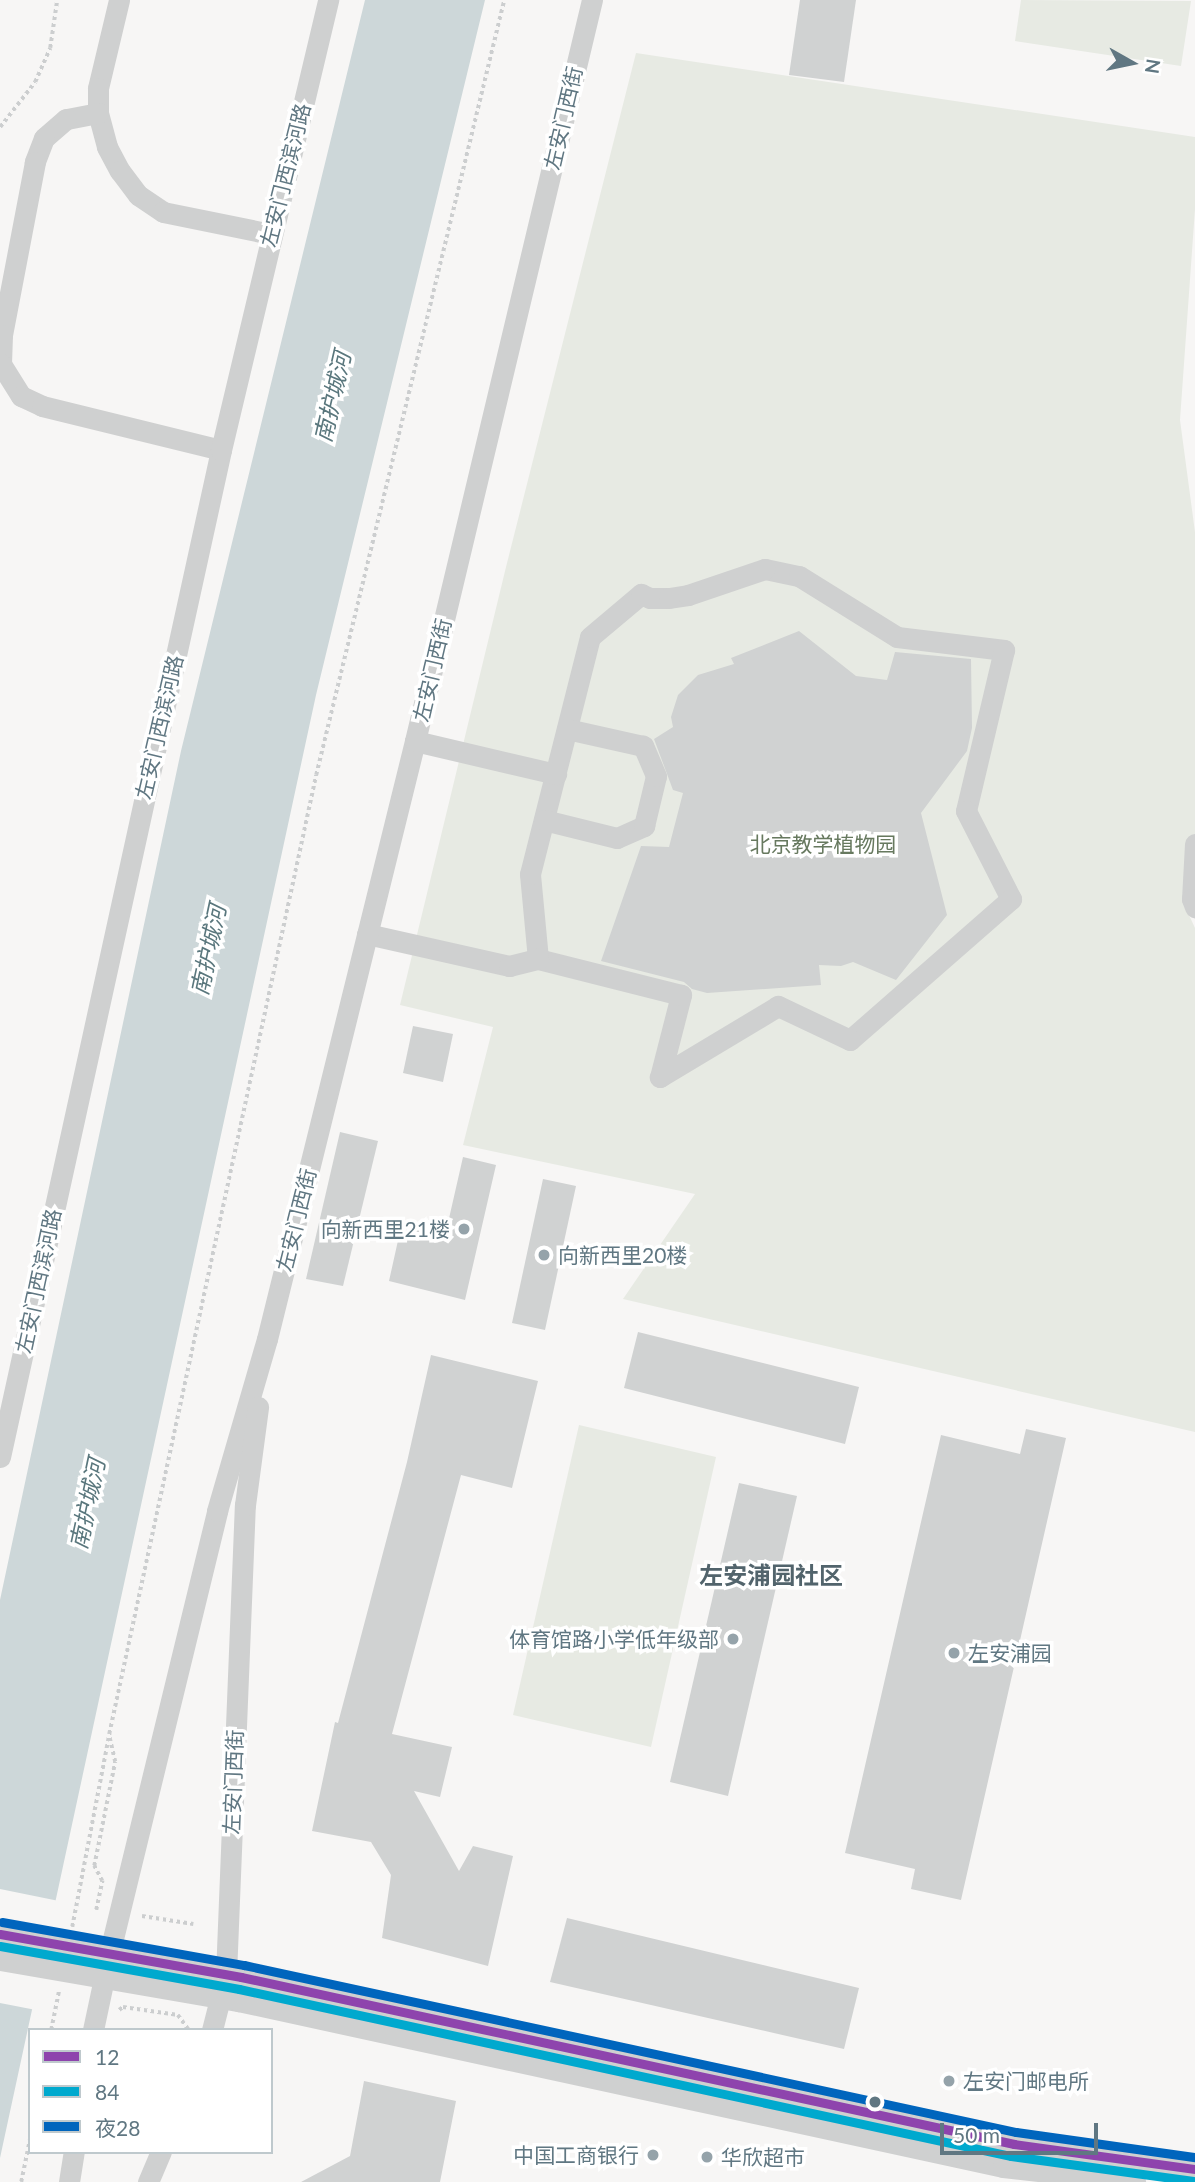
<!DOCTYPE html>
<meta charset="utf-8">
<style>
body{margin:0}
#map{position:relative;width:1195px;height:2182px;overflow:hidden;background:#f7f6f5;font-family:Lato,"Noto Sans SC",sans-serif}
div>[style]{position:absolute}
.green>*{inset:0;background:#e7eae3}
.water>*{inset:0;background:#cdd7d9}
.pier>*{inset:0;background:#f7f6f5}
.building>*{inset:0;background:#d0d2d2}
.path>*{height:3.5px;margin-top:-1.75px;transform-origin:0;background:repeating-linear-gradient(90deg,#cccecf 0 3.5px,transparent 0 7px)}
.minor>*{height:21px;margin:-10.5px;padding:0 10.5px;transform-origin:10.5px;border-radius:10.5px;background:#cfd0d0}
.bus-1>*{height:9px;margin:-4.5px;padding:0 4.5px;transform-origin:4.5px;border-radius:4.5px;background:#8e44ad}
.bus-2>*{height:9px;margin:-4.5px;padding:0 4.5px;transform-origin:4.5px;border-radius:4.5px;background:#00a9ce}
.bus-3>*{height:9px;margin:-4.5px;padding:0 4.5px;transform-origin:4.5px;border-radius:4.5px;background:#0065bd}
.dots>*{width:19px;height:19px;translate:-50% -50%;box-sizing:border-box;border:4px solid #fff;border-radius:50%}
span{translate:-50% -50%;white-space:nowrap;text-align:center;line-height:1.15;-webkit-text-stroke:7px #fff;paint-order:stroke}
.street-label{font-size:21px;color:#607782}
.park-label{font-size:21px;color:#67795f}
.poi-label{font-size:21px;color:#607782}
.right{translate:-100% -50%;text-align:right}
.left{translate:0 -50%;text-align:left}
.water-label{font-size:23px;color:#5a777d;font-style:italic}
.quarter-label{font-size:24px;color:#52646c;font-weight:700}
.legend{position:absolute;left:28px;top:2028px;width:245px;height:126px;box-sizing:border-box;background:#fff;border:2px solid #bfc9cd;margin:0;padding:9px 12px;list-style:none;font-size:21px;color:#607782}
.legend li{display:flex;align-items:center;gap:14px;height:35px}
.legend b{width:35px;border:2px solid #bfc9cd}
.north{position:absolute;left:1097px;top:28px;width:70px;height:70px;-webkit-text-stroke:5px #fff;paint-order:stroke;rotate:99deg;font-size:19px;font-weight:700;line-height:28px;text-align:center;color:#607782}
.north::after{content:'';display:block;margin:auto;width:24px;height:32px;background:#607782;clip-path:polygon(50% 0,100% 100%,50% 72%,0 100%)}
.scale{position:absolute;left:940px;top:2123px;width:158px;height:32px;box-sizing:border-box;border:4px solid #607782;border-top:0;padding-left:9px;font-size:21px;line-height:24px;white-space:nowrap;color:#607782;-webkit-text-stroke:5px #fff;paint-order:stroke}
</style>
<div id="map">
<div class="green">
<i style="clip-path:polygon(1021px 0,1191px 1px,1181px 66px,1015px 41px)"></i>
<i style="clip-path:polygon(636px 53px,1195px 137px,1195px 209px,1180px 420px,1195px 532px,1195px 876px,1189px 915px,1195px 928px,1195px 1432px,623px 1299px,695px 1194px,463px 1145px,493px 1027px,400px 1005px,506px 567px)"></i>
<i style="clip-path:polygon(579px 1425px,716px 1457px,651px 1747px,513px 1715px)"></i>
</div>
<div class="water">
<i style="clip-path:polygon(365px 0,485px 0,316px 695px,0 2158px,0 1600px,181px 751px)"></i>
</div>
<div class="pier">
<i style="clip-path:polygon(0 1889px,59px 1901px,36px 2010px,0 2003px)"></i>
</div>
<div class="building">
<i style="clip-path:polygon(800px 0,856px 0,844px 82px,789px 75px)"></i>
<i style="clip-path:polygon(799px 631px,856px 676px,887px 680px,895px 652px,971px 659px,972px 728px,967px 751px,921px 813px,947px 915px,896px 980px,853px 962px,841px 966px,819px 965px,821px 985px,707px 993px,692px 989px,684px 982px,601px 961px,641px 846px,669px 847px,683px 793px,673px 790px,654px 739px,673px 727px,671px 717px,678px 695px,698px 675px,734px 664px,731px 658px)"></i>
<i style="clip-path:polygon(413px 1026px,453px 1034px,443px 1082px,403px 1073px)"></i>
<i style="clip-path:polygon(340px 1132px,378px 1141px,343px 1286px,306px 1279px)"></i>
<i style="clip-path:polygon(463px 1157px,496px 1165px,465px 1300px,389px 1281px,401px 1227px,445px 1236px)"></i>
<i style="clip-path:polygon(543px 1179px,576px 1186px,545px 1330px,512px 1323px)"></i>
<i style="clip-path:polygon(638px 1332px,859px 1387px,845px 1444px,624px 1388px)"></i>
<i style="clip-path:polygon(431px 1355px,538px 1381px,512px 1488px,461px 1475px,392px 1734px,452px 1747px,440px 1797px,414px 1791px,459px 1871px,473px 1846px,513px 1856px,488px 1966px,382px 1938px,391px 1875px,371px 1842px,312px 1831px,335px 1722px,338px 1723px,407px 1462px)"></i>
<i style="clip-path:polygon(1026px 1429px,1066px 1438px,961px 1900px,911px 1889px,915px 1869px,845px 1853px,941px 1435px,1020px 1454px)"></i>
<i style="clip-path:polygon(739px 1483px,797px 1496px,728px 1796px,670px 1782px)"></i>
<i style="clip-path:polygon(567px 1918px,859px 1988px,844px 2049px,550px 1982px)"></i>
<i style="clip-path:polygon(364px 2081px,456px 2101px,440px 2182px,301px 2182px,350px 2156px)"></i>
</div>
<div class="path">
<i style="left:0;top:127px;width:57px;rotate:-52.1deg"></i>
<i style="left:35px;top:82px;width:37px;rotate:-66deg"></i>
<i style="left:50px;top:48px;width:49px;rotate:-81.7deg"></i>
<i style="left:96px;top:1910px;width:30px;rotate:-78deg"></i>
<i style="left:102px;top:1881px;width:17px;rotate:-118deg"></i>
<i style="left:94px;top:1866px;width:106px;rotate:-78.6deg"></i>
<i style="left:115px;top:1762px;width:27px;rotate:-103deg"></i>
<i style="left:142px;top:1916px;width:52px;rotate:8.9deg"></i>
<i style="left:72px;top:1927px;width:197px;rotate:-79.1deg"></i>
<i style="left:109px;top:1734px;width:981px;rotate:-77.82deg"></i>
<i style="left:316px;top:775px;width:797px;rotate:-76.36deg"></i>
<i style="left:119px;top:2010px;width:5px;rotate:-37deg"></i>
<i style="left:123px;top:2007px;width:56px;rotate:8.3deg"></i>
<i style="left:178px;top:2015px;width:19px;rotate:54deg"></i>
<i style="left:51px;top:2030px;width:41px;rotate:-78.7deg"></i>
<i style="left:21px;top:2182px;width:45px;rotate:-78.4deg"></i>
</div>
<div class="minor">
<i style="left:119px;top:0;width:90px;rotate:103.4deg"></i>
<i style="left:98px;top:88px;width:25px;rotate:90deg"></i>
<i style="left:98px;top:113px;width:35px;rotate:75deg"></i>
<i style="left:107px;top:147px;width:27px;rotate:62deg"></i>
<i style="left:120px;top:171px;width:30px;rotate:53deg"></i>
<i style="left:138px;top:195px;width:30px;rotate:34deg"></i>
<i style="left:163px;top:212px;width:110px;rotate:11.5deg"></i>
<i style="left:98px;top:113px;width:33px;rotate:169deg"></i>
<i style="left:66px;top:119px;width:29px;rotate:139deg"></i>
<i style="left:44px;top:138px;width:26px;rotate:111deg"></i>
<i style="left:35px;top:162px;width:176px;rotate:100.8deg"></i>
<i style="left:2px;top:335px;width:29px;rotate:92deg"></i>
<i style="left:1px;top:364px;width:38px;rotate:58deg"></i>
<i style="left:21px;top:396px;width:23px;rotate:25deg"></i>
<i style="left:42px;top:406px;width:184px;rotate:13.8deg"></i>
<i style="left:765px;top:569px;width:35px;rotate:12deg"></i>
<i style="left:799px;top:576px;width:115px;rotate:31.9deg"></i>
<i style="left:897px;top:637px;width:108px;rotate:6.9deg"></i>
<i style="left:1004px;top:650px;width:165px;rotate:103.3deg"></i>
<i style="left:966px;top:811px;width:99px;rotate:62.9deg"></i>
<i style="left:1011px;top:899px;width:214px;rotate:138.8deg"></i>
<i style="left:850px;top:1040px;width:80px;rotate:-154.7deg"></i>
<i style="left:778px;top:1006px;width:138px;rotate:149deg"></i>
<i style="left:660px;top:1077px;width:85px;rotate:-75.6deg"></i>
<i style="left:681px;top:995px;width:147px;rotate:-165.9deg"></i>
<i style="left:538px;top:959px;width:85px;rotate:-95.4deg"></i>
<i style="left:530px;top:874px;width:244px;rotate:-75.8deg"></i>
<i style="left:590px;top:637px;width:67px;rotate:-40.1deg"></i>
<i style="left:641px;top:594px;width:10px;rotate:24deg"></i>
<i style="left:650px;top:598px;width:19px"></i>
<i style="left:669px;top:598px;width:19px;rotate:-9deg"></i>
<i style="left:688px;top:595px;width:81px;rotate:-18.7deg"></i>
<i style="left:415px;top:741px;width:145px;rotate:13.2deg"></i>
<i style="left:544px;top:820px;width:75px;rotate:13.9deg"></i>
<i style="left:617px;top:838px;width:30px;rotate:-24deg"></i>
<i style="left:644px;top:826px;width:51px;rotate:-76.5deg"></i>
<i style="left:656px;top:776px;width:33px;rotate:-113deg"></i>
<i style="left:643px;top:746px;width:78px;rotate:-167.4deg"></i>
<i style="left:1195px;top:844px;width:55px;rotate:93.1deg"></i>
<i style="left:1192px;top:899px;width:9px;rotate:69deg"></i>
<i style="left:367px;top:934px;width:146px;rotate:12.7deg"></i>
<i style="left:509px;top:966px;width:30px;rotate:-14deg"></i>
<i style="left:0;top:1457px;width:1031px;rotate:-77.62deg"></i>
<i style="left:221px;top:450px;width:463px;rotate:-76.6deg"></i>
<i style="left:0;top:1934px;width:245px;rotate:10.1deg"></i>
<i style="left:241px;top:1977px;width:791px;rotate:12.19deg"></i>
<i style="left:1014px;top:2144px;width:183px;rotate:7.9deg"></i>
<i style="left:0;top:1960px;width:242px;rotate:9.8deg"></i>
<i style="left:238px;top:2001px;width:783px;rotate:12.24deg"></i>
<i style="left:1003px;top:2167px;width:133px;rotate:6.5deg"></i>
<i style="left:93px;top:2030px;width:77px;rotate:-78deg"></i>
<i style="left:109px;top:1955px;width:457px;rotate:-76.3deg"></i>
<i style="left:217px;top:1511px;width:179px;rotate:-73.8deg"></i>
<i style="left:267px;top:1339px;width:616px;rotate:-76.1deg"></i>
<i style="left:415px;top:741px;width:762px;rotate:-76.57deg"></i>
<i style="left:212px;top:2030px;width:57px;rotate:-75.7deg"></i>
<i style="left:226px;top:1975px;width:470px;rotate:-87.7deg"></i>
<i style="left:245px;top:1505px;width:99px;rotate:-82.4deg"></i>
<i style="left:69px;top:2182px;width:30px;rotate:-81deg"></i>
<i style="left:148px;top:2182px;width:33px;rotate:-67deg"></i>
</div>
<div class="bus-1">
<i style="left:0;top:1934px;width:245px;rotate:10.1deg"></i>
<i style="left:241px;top:1977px;width:791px;rotate:12.19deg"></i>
<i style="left:1014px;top:2144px;width:183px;rotate:7.9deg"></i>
</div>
<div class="bus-2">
<i style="left:0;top:1946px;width:243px;rotate:10.2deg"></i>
<i style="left:239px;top:1989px;width:790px;rotate:12.21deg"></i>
<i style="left:1011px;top:2156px;width:184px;rotate:7.8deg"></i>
</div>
<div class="bus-3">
<i style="left:2px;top:1922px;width:246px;rotate:10.1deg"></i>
<i style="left:244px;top:1965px;width:790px;rotate:12.21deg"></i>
<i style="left:1016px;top:2132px;width:181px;rotate:8deg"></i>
</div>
<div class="dots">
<i style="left:464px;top:1229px;background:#95a3aa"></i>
<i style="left:544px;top:1255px;background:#95a3aa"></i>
<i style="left:733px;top:1639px;background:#95a3aa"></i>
<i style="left:954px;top:1653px;background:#95a3aa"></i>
<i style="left:949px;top:2081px;background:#95a3aa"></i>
<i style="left:875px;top:2102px;background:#607782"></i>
<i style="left:653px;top:2155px;background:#95a3aa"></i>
<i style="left:707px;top:2157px;background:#95a3aa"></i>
</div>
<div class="street-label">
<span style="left:563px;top:118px;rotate:-77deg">左安门西街</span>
<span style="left:285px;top:175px;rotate:-76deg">左安门西滨河路</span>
<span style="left:432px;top:670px;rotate:-77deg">左安门西街</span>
<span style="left:159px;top:727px;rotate:-77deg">左安门西滨河路</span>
<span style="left:296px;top:1220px;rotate:-76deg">左安门西街</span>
<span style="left:38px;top:1281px;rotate:-78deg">左安门西滨河路</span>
<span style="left:233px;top:1782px;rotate:-88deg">左安门西街</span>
</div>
<div class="park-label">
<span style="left:823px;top:844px">北京教学植物园</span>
</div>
<div class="poi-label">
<span class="right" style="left:450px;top:1229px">向新西里21楼</span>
<span class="left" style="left:558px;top:1255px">向新西里20楼</span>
<span class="right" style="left:719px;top:1639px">体育馆路小学低年级部</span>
<span class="left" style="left:968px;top:1653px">左安浦园</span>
<span class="left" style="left:963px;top:2081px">左安门邮电所</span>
<span class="right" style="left:639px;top:2155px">中国工商银行</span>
<span class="left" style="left:721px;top:2157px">华欣超市</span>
</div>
<div class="water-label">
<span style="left:332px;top:397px;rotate:-77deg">南护城河</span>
<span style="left:208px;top:950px;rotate:-78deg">南护城河</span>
<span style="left:87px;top:1504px;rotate:-78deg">南护城河</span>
</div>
<div class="quarter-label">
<span style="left:771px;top:1575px">左安浦园社区</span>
</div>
<ul class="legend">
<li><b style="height:9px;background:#8e44ad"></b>12</li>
<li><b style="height:9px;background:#00a9ce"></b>84</li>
<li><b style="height:9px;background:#0065bd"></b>夜28</li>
</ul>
<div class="north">N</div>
<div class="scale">50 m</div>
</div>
